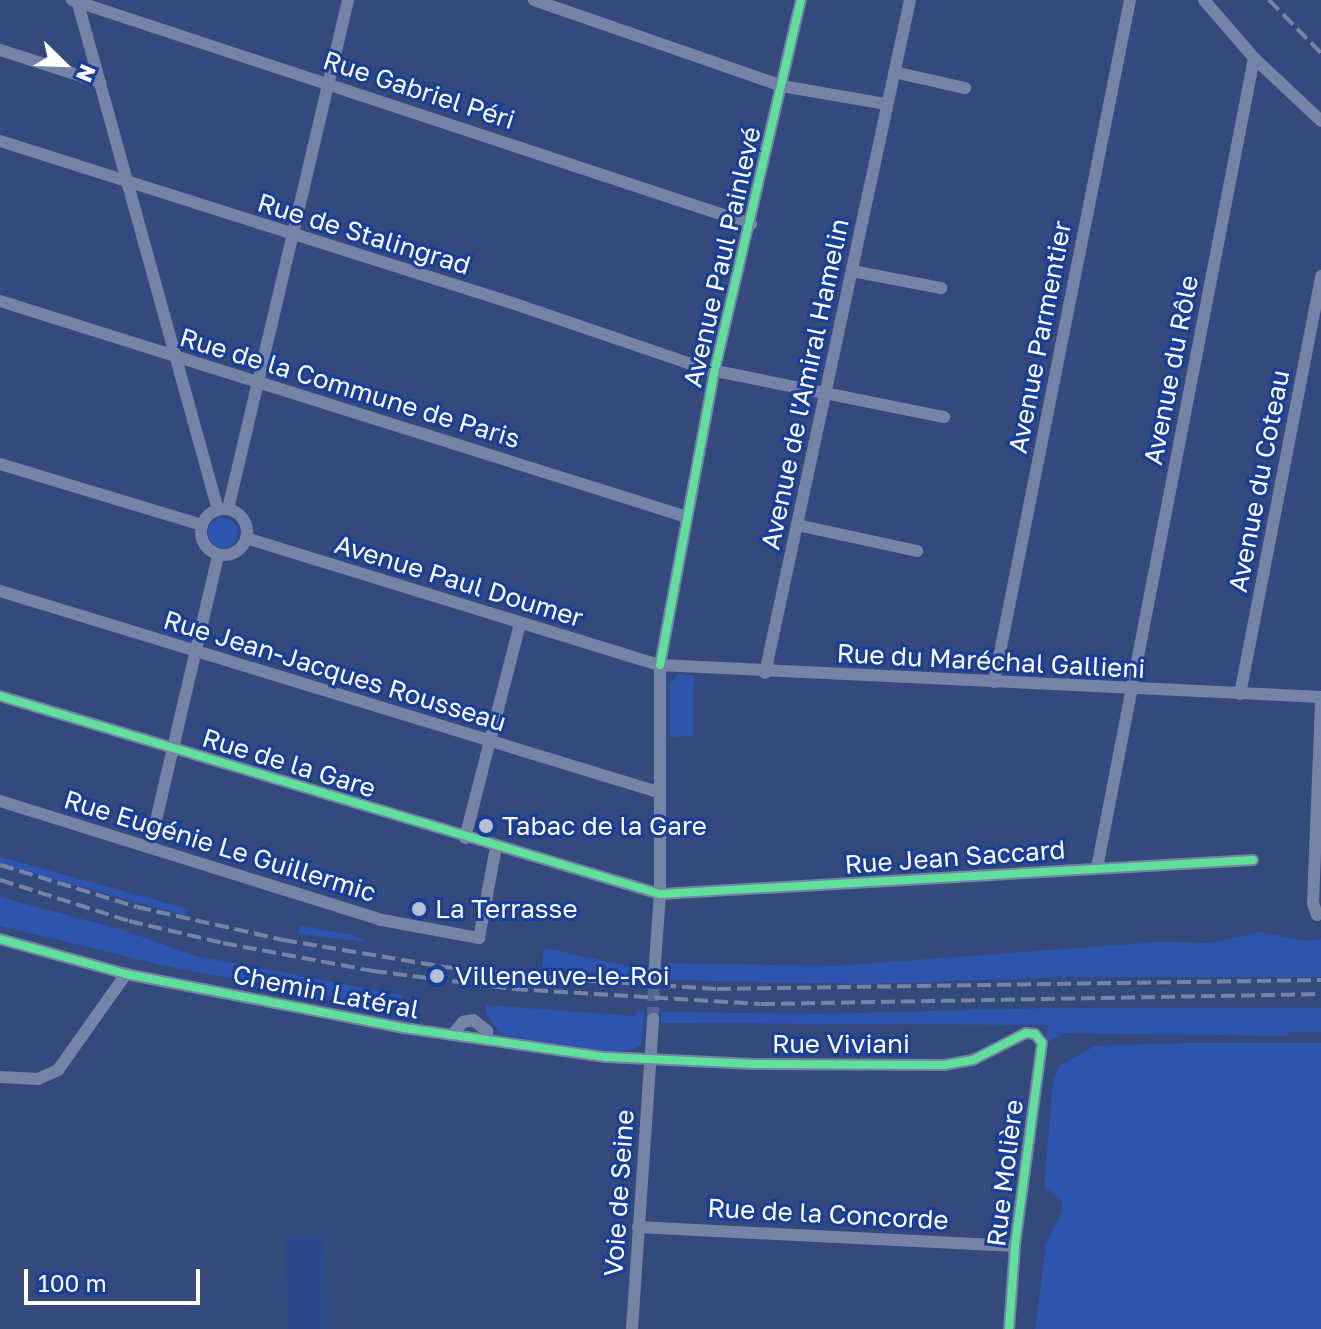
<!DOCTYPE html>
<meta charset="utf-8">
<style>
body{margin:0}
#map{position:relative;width:1321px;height:1329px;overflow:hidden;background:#354a7c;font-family:"Golos Text",sans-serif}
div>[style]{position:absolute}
.green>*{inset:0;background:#2d54af}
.round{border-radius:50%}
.water>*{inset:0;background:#2c478b}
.minor-tunnel>*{height:12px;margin-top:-6px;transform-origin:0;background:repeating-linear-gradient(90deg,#536590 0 12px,transparent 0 18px)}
.minor>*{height:12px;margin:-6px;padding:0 6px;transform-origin:6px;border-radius:6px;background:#7583a6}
.minor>.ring{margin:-6px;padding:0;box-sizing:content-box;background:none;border:12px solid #7583a6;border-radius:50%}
.rail>*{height:4px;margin-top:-2px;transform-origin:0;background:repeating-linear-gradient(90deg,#7483a6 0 14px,transparent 0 20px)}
.cycleway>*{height:8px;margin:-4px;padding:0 4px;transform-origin:4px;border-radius:4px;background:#60e19b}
.dots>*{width:22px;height:22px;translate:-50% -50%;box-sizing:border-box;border:4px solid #183e99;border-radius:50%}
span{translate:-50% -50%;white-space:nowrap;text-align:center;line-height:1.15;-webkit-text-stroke:6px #183e99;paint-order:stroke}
.street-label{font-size:26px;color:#fff}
.poi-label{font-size:26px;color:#fff}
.left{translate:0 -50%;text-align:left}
.north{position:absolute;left:24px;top:24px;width:80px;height:80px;-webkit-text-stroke:6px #183e99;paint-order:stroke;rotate:113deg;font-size:22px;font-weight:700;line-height:32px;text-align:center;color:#fff}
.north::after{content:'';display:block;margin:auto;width:28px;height:36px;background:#fff;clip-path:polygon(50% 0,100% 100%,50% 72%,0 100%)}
.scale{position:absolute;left:24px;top:1269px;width:176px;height:36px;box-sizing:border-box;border:4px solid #fff;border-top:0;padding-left:10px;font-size:24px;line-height:28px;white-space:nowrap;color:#fff;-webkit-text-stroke:6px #183e99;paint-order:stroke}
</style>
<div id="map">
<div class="green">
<i class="round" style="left:208px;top:518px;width:30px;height:30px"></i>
<i style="clip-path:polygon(679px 674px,694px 676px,693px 736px,670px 737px,670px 683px)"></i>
<i style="clip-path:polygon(0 857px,188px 909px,186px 916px,0 864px)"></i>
<i style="clip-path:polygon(0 897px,123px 930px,196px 956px,402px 995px,401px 1001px,399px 1008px,170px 967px,0 926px)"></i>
<i style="clip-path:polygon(300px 926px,354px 935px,367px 942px,298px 934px)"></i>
<i style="clip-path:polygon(1260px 932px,1307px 941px,1321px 939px,1321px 977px,1065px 977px,867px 984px,664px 980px,665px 963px,834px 966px,1159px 942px,1211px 943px)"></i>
<i style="clip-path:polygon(544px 948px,647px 970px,646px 979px,630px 981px,630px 975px,542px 967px)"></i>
<i style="clip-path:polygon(486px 1005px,634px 1016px,638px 1011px,645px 1013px,642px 1039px,641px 1045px,633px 1049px,613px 1052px,501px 1035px,486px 1013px)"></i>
<i style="clip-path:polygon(1050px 1008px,1321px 1008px,1321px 1032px,1288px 1032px,1288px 1036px,1064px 1033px,1046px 1043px,1048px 1025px,661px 1023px,661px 1012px,817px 1014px)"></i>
<i style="clip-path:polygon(1188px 1043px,1321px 1043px,1321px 1329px,1035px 1329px,1046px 1244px,1062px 1211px,1062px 1201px,1044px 1186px,1053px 1081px,1059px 1066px,1095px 1046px)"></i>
</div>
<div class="water">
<i style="clip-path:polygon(325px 1234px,327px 1329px,288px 1329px,285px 1235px)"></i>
</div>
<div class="minor-tunnel">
<i style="left:653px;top:1019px;width:42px;rotate:-88.6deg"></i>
</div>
<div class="minor">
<i style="left:72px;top:0;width:715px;rotate:18.26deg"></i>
<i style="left:77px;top:0;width:529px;rotate:74.55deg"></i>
<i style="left:534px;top:0;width:262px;rotate:19.1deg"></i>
<i style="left:782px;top:86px;width:106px;rotate:9.8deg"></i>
<i style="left:1204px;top:0;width:77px;rotate:49.2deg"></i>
<i style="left:1254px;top:58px;width:92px;rotate:43.2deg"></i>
<i style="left:0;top:50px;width:105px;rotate:17.7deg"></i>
<i style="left:894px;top:72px;width:73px;rotate:12.7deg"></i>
<i style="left:0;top:141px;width:537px;rotate:17.56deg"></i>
<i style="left:512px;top:303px;width:205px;rotate:18.8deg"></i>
<i style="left:706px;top:369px;width:243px;rotate:11.4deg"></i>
<i style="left:852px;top:271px;width:91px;rotate:10.8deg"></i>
<i style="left:0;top:301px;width:720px;rotate:17.45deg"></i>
<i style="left:0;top:464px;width:211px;rotate:16.8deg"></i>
<i style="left:228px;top:509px;width:523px;rotate:-76.73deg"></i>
<i class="ring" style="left:201px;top:509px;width:34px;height:34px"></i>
<i style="left:797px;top:525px;width:123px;rotate:12.2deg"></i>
<i style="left:246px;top:538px;width:433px;rotate:17.1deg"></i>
<i style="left:660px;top:665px;width:662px;rotate:2.77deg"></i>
<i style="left:0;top:591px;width:688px;rotate:16.99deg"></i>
<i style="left:765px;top:673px;width:688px;rotate:-77.84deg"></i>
<i style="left:994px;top:682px;width:695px;rotate:-78.72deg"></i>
<i style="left:1240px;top:694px;width:426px;rotate:-79deg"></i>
<i style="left:0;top:696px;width:689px;rotate:16.7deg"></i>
<i style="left:660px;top:894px;width:594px;rotate:-3.28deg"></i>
<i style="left:0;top:801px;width:400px;rotate:17.3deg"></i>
<i style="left:382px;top:920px;width:99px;rotate:10.5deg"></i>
<i style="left:479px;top:938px;width:93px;rotate:-79.4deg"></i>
<i style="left:465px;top:838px;width:221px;rotate:-75.6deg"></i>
<i style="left:150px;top:846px;width:299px;rotate:-76.8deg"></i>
<i style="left:1097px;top:868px;width:825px;rotate:-79.03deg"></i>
<i style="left:1317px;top:915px;width:13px;rotate:-108deg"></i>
<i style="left:1313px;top:903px;width:202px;rotate:-87.7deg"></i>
<i style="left:0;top:939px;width:131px;rotate:15.5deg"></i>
<i style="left:126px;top:974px;width:283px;rotate:11deg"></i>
<i style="left:404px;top:1028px;width:204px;rotate:8.2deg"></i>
<i style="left:606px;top:1057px;width:148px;rotate:2.7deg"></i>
<i style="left:754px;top:1064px;width:190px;rotate:0.3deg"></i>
<i style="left:944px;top:1065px;width:29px;rotate:-10deg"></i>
<i style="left:973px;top:1060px;width:59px;rotate:-27deg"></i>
<i style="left:1026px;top:1033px;width:9px;rotate:6deg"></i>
<i style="left:1035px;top:1034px;width:11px;rotate:52deg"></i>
<i style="left:1042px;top:1043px;width:205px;rotate:97.6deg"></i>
<i style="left:1015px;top:1246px;width:83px;rotate:94.1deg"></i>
<i style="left:654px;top:977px;width:83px;rotate:-85.9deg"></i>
<i style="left:660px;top:894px;width:229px;rotate:-90deg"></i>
<i style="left:660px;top:665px;width:301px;rotate:-79.5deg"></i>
<i style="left:715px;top:369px;width:379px;rotate:-76.9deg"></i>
<i style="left:453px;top:1034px;width:16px;rotate:-50deg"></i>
<i style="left:463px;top:1022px;width:10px;rotate:-11deg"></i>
<i style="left:473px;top:1020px;width:18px;rotate:38deg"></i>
<i style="left:487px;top:1031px;width:9px;rotate:90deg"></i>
<i style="left:0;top:1077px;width:38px;rotate:3deg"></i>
<i style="left:38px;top:1079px;width:22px;rotate:-24deg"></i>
<i style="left:58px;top:1070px;width:118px;rotate:-54.7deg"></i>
<i style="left:638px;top:1227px;width:377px;rotate:2.9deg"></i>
<i style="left:632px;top:1329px;width:311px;rotate:-86.1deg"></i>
</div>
<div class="rail">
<i style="left:1269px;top:0;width:74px;rotate:45.5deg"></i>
<i style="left:0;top:865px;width:143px;rotate:17deg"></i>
<i style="left:137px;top:907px;width:150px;rotate:12.7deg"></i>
<i style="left:283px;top:940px;width:164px;rotate:9.5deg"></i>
<i style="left:445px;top:967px;width:118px;rotate:5.9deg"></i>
<i style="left:562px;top:979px;width:155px;rotate:3.7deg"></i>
<i style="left:717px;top:989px;width:604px;rotate:-0.85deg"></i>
<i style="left:0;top:880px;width:135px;rotate:17.6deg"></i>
<i style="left:129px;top:921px;width:97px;rotate:13.2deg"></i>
<i style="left:223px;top:943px;width:153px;rotate:10.6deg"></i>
<i style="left:373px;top:971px;width:142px;rotate:7.3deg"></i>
<i style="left:514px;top:989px;width:247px;rotate:3.5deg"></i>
<i style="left:761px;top:1004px;width:560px;rotate:-1.02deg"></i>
</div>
<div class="cycleway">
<i style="left:660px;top:665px;width:301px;rotate:-79.5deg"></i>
<i style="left:715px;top:369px;width:379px;rotate:-76.9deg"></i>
<i style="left:0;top:696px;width:689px;rotate:16.7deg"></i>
<i style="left:660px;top:894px;width:594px;rotate:-3.28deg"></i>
<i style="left:0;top:939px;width:131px;rotate:15.5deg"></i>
<i style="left:126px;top:974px;width:283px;rotate:11deg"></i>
<i style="left:404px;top:1028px;width:204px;rotate:8.2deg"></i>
<i style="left:606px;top:1057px;width:148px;rotate:2.7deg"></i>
<i style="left:754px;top:1064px;width:190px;rotate:0.3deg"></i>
<i style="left:944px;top:1065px;width:29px;rotate:-10deg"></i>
<i style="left:973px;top:1060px;width:59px;rotate:-27deg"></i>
<i style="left:1026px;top:1033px;width:9px;rotate:6deg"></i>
<i style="left:1035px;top:1034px;width:11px;rotate:52deg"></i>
<i style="left:1042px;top:1043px;width:205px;rotate:97.6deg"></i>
<i style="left:1015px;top:1246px;width:83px;rotate:94.1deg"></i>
</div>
<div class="dots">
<i style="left:486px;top:826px;background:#b8c0d1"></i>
<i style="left:419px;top:909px;background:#b8c0d1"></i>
<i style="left:437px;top:976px;background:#b8c0d1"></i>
</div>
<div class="street-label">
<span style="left:419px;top:90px;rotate:18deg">Rue Gabriel Péri</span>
<span style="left:364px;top:234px;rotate:17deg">Rue de Stalingrad</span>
<span style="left:722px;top:257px;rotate:-77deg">Avenue Paul Painlevé</span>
<span style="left:1040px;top:337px;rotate:-79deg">Avenue Parmentier</span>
<span style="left:1171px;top:370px;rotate:-79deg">Avenue du Rôle</span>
<span style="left:805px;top:384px;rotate:-78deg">Avenue de l'Amiral Hamelin</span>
<span style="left:350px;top:388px;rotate:17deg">Rue de la Commune de Paris</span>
<span style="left:1259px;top:481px;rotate:-79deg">Avenue du Coteau</span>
<span style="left:459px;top:581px;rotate:17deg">Avenue Paul Doumer</span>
<span style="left:991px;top:661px;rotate:3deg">Rue du Maréchal Gallieni</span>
<span style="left:335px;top:671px;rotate:17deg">Rue Jean-Jacques Rousseau</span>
<span style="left:289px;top:763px;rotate:17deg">Rue de la Gare</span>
<span style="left:220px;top:846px;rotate:17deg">Rue Eugénie Le Guillermic</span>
<span style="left:955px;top:857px;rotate:-4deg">Rue Jean Saccard</span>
<span style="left:326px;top:992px;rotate:11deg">Chemin Latéral</span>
<span style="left:841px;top:1044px">Rue Viviani</span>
<span style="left:1005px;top:1173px;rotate:-83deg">Rue Molière</span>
<span style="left:619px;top:1193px;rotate:-86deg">Voie de Seine</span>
<span style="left:828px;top:1214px;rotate:3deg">Rue de la Concorde</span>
</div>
<div class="poi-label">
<span class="left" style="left:502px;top:826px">Tabac de la Gare</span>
<span class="left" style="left:435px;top:909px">La Terrasse</span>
<span class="left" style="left:455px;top:976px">Villeneuve-le-Roi</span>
</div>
<div class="north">N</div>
<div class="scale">100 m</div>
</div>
